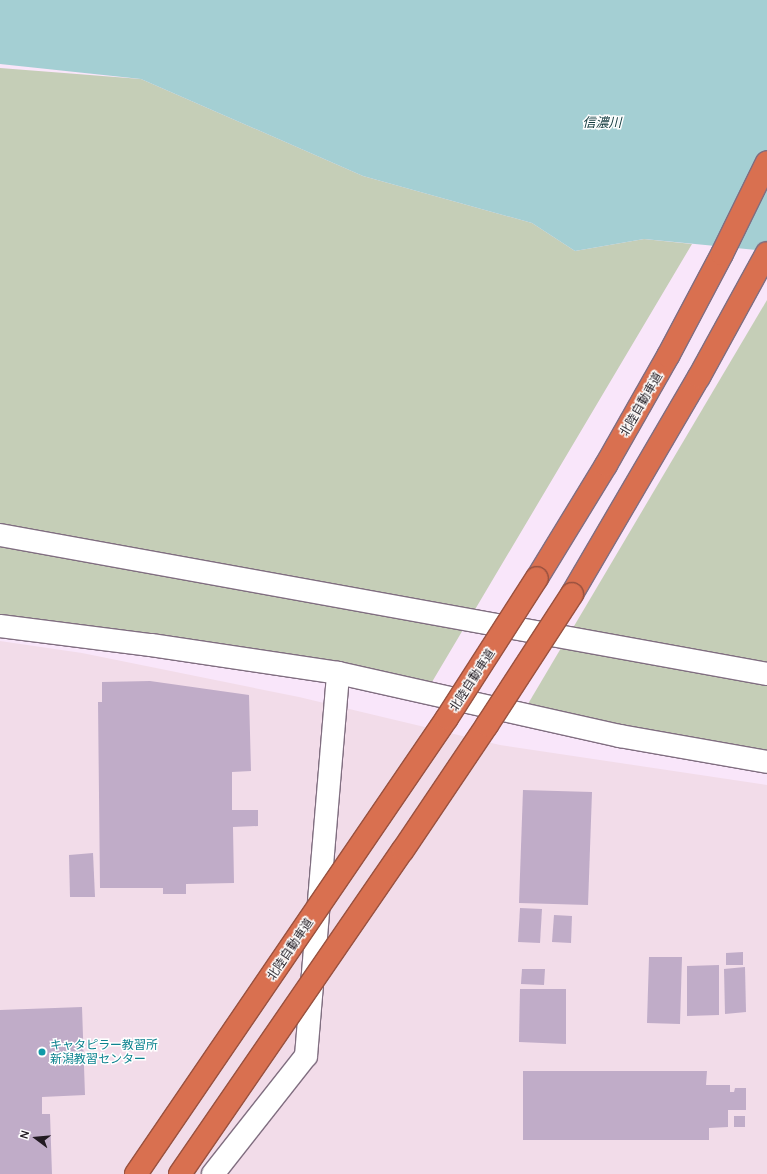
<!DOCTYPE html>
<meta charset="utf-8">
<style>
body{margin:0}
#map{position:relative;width:767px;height:1174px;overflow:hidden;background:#f9e6fa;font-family:Manrope,"Noto Sans JP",sans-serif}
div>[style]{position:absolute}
.industrial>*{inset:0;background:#f2dce9}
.green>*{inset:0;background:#c5ceb7}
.water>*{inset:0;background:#a4cfd3}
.building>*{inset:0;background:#c0acc8}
.roads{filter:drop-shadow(1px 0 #806e80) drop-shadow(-1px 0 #806e80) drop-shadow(0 1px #806e80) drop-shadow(0 -1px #806e80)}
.street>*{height:22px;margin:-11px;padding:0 11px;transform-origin:11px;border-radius:11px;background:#fff}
.highway>*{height:22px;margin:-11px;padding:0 11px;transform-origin:11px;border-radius:11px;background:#d97050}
.bridges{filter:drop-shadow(1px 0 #995240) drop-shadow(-1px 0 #995240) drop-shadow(0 1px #995240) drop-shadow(0 -1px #995240)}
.highway-bridge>*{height:22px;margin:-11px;padding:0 11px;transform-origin:11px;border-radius:11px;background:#d97050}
.dots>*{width:11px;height:11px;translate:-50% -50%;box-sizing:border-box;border:2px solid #fff;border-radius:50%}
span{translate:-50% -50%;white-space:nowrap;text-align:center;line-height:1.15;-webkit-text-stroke:3px #fff;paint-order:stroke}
.street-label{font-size:12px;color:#221b22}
.culture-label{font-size:12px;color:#0d838f}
.left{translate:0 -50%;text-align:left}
.water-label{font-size:13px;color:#113a3e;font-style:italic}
.north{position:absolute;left:16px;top:1118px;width:40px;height:40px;-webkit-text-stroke:3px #fff;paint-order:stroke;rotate:286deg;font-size:11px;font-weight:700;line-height:16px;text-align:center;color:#221b22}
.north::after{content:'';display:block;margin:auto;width:14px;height:18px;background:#221b22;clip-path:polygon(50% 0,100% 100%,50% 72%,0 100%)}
</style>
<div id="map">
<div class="industrial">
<i style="clip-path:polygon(0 641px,82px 653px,299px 697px,500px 745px,767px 785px,767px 1174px,0 1174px)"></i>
</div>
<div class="green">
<i style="clip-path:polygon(0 68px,141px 79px,363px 176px,532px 223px,575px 251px,644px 239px,692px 244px,432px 682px,0 615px)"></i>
<i style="clip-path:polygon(767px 300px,767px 754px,522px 714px)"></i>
</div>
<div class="water">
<i style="clip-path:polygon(0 0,767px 0,767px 251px,644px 239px,575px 251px,532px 223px,363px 176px,141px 79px,0 64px)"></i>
</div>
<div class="building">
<i style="clip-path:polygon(150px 681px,249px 695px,251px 771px,232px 772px,232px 810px,258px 810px,258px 826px,233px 827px,234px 883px,186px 884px,186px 894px,163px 894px,163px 888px,100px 888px,98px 702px,102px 702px,102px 682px)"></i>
<i style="clip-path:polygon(523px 790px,592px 792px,588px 905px,519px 903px)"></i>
<i style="clip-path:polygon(93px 853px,95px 897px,70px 897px,69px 855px)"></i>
<i style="clip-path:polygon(520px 908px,542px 909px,540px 943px,518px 942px)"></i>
<i style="clip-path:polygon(554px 915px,572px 916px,571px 943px,552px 942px)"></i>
<i style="clip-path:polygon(743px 952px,743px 965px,726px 965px,726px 953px)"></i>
<i style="clip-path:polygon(649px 957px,682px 957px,680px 1024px,647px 1023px)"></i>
<i style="clip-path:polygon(719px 965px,719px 1015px,687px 1016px,687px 966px)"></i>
<i style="clip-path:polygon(745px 967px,746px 1012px,725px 1014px,724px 969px)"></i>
<i style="clip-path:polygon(522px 969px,545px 969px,544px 985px,521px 984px)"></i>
<i style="clip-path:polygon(520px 989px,566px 989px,566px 1044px,519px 1042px)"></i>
<i style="clip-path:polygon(82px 1007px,85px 1095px,42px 1097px,42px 1114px,50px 1114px,52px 1174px,0 1174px,0 1010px)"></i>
<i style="clip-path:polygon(523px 1071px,707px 1071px,706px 1085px,730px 1085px,730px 1092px,734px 1092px,735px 1088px,746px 1088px,746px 1110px,728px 1110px,728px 1127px,709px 1128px,709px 1140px,523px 1140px)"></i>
<i style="clip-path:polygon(734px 1116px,745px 1116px,745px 1127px,734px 1127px)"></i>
</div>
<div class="roads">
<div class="street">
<i style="left:0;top:535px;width:779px;rotate:10.27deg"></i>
<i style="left:0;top:626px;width:152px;rotate:7.2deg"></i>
<i style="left:151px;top:645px;width:189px;rotate:8.5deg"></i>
<i style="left:338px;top:673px;width:289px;rotate:12.6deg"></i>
<i style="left:620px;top:736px;width:149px;rotate:10deg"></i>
<i style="left:213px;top:1174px;width:150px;rotate:-51.8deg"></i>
<i style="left:306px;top:1056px;width:384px;rotate:-85.2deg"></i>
</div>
<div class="highway">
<i style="left:537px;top:578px;width:132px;rotate:-58.6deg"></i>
<i style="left:606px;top:465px;width:125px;rotate:-60.4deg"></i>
<i style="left:668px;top:356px;width:115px;rotate:-62.1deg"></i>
<i style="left:722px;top:254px;width:102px;rotate:-63.9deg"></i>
<i style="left:572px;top:594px;width:251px;rotate:-59.7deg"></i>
<i style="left:699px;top:377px;width:141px;rotate:-61.3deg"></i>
</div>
</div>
<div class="bridges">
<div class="highway-bridge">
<i style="left:136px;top:1174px;width:552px;rotate:-55.71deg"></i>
<i style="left:447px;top:718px;width:166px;rotate:-57.3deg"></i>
<i style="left:180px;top:1174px;width:393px;rotate:-55.5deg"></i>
<i style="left:403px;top:850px;width:151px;rotate:-56.1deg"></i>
<i style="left:487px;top:725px;width:156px;rotate:-57deg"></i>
</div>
</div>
<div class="dots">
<i style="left:42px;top:1052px;background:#0f9aa8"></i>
</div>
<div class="street-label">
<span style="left:641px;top:404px;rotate:-60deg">北陸自動車道</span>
<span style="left:472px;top:680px;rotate:-57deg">北陸自動車道</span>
<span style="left:290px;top:949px;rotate:-56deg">北陸自動車道</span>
</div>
<div class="culture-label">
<span class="left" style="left:50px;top:1052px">キャタピラー教習所<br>新潟教習センター</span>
</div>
<div class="water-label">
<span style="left:602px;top:122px">信濃川</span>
</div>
<div class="north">N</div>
</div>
